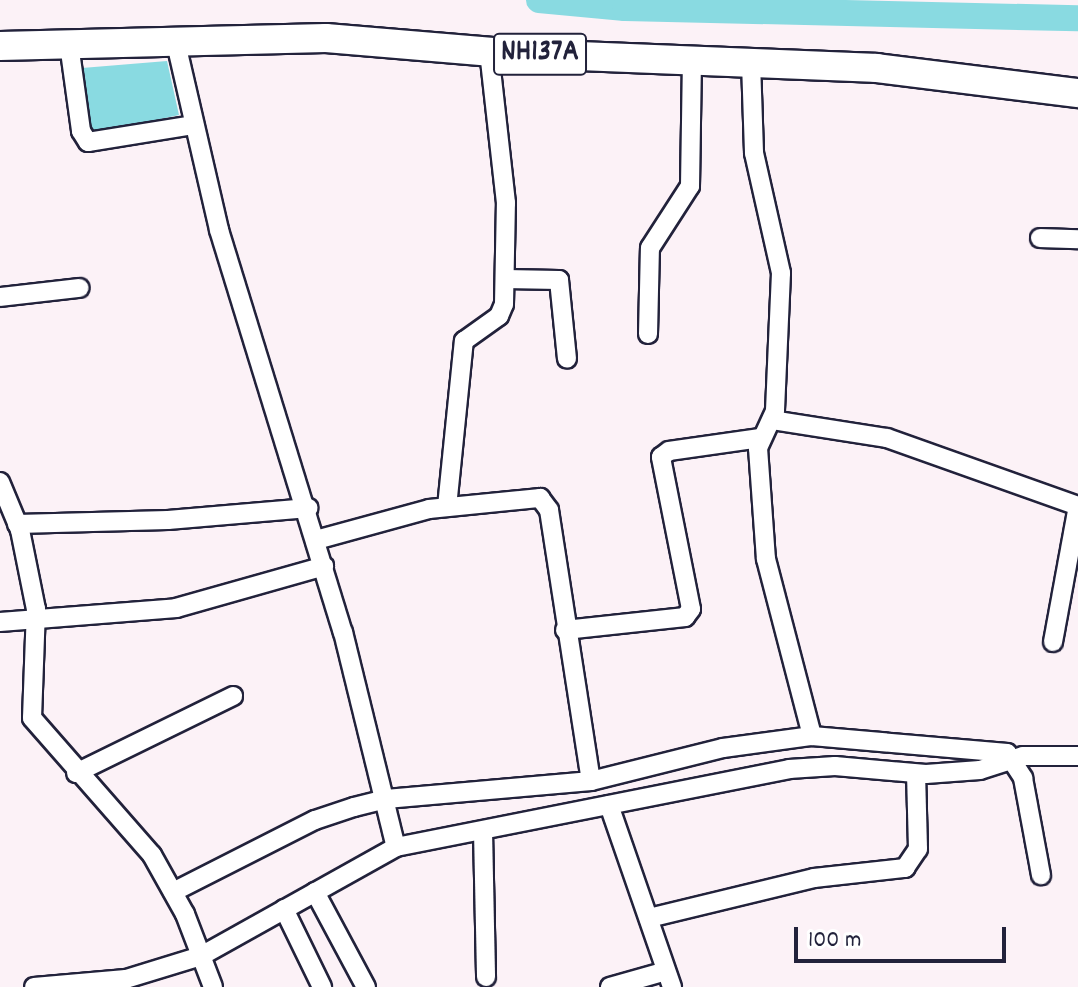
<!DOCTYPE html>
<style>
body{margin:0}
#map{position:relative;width:1078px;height:987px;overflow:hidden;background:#fcf2f7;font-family:Dekko,sans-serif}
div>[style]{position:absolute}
.water>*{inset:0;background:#89dae1}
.river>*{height:26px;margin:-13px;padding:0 13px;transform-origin:13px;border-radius:13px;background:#89dae1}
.roads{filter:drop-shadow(2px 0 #22223b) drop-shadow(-2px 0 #22223b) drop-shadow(0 2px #22223b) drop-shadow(0 -2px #22223b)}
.minor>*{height:18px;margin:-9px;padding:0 9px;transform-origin:9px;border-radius:9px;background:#fff}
.highway>*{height:28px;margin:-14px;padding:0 14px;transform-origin:14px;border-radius:14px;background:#fff}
span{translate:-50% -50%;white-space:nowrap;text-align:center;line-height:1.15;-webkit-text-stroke:8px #fff;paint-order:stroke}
.shield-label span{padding:2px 6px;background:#fff;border:2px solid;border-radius:6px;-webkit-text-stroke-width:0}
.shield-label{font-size:30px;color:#22223b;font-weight:700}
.scale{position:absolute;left:794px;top:927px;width:212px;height:36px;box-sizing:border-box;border:4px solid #22223b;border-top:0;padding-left:10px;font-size:24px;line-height:28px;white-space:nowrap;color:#22223b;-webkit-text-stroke:6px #fff;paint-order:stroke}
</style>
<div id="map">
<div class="water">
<i style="clip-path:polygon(167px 61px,179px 115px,89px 135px,82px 68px)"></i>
</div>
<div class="river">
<i style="left:539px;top:0;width:86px;rotate:5.3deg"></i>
<i style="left:625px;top:8px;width:453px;rotate:1.3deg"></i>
</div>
<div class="roads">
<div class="minor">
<i style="left:175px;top:39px;width:196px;rotate:77deg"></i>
<i style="left:219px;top:230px;width:421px;rotate:72.9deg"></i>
<i style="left:343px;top:632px;width:221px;rotate:76.2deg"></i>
<i style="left:69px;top:44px;width:88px;rotate:82.1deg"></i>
<i style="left:81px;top:131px;width:13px;rotate:58deg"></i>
<i style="left:88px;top:142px;width:106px;rotate:-9.2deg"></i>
<i style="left:751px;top:62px;width:91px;rotate:88.1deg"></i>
<i style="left:754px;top:153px;width:123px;rotate:77.3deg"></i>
<i style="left:781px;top:273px;width:138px;rotate:92.5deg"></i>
<i style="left:775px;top:411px;width:41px;rotate:114.7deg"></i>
<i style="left:758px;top:448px;width:111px;rotate:85.9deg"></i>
<i style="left:766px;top:559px;width:183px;rotate:75.4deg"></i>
<i style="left:1040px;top:238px;width:38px;rotate:2deg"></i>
<i style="left:505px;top:279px;width:54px;rotate:1.1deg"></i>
<i style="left:559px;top:280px;width:79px;rotate:84.2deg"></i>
<i style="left:0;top:297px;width:80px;rotate:-6.5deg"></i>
<i style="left:648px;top:334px;width:86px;rotate:-88.7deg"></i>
<i style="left:650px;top:248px;width:74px;rotate:-57.2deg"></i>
<i style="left:690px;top:186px;width:126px;rotate:-89.1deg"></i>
<i style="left:772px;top:420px;width:116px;rotate:8.9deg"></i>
<i style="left:887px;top:438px;width:203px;rotate:19.6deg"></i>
<i style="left:0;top:482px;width:52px;rotate:67.4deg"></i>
<i style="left:20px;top:530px;width:81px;rotate:78.6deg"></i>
<i style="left:36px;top:609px;width:109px;rotate:92.1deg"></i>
<i style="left:32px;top:718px;width:182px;rotate:48.8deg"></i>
<i style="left:152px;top:855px;width:68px;rotate:60.8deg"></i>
<i style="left:185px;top:914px;width:78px;rotate:69deg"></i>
<i style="left:447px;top:507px;width:167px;rotate:-84.2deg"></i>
<i style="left:464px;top:341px;width:43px;rotate:-35.5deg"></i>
<i style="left:499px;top:316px;width:13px;rotate:-67deg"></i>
<i style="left:504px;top:304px;width:101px;rotate:-88.9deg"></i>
<i style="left:506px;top:203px;width:153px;rotate:-96.4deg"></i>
<i style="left:17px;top:524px;width:151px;rotate:-1.5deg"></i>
<i style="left:168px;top:520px;width:141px;rotate:-4.9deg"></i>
<i style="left:316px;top:540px;width:117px;rotate:-15.3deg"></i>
<i style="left:429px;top:509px;width:112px;rotate:-5.7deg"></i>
<i style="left:540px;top:498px;width:15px;rotate:53deg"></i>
<i style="left:549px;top:510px;width:274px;rotate:81.2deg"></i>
<i style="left:0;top:622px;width:177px;rotate:-4.5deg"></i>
<i style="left:176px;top:608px;width:154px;rotate:-15.8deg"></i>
<i style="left:565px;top:630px;width:121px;rotate:-6.2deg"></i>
<i style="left:685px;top:617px;width:10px;rotate:-53deg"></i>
<i style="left:691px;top:609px;width:155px;rotate:-101.2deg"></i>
<i style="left:661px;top:457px;width:10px;rotate:-37deg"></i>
<i style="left:669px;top:451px;width:92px;rotate:-8.1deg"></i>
<i style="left:1053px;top:642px;width:138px;rotate:-79.6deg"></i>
<i style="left:76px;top:773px;width:175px;rotate:-26.1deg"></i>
<i style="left:609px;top:805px;width:193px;rotate:70.9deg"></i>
<i style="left:483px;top:831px;width:146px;rotate:88.8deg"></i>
<i style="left:173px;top:892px;width:159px;rotate:-26.9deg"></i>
<i style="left:315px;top:820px;width:41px;rotate:-18.4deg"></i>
<i style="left:354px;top:807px;width:33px;rotate:-14deg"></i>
<i style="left:386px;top:799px;width:206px;rotate:-5deg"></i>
<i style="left:591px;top:781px;width:136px;rotate:-14deg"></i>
<i style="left:723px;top:748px;width:90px;rotate:-7.7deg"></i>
<i style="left:812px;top:736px;width:196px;rotate:5deg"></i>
<i style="left:1007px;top:753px;width:30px;rotate:57deg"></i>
<i style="left:1023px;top:778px;width:99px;rotate:79.5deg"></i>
<i style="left:315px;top:892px;width:108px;rotate:61.8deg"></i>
<i style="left:284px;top:909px;width:87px;rotate:64deg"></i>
<i style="left:649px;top:918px;width:170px;rotate:-13.6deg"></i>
<i style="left:814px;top:878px;width:92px;rotate:-6.3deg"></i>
<i style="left:905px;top:868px;width:23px;rotate:-56deg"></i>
<i style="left:918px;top:849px;width:74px;rotate:-91.5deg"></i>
<i style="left:34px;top:987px;width:92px;rotate:-5deg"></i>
<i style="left:126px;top:979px;width:78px;rotate:-17deg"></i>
<i style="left:201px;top:956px;width:223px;rotate:-29.2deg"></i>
<i style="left:396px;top:847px;width:401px;rotate:-11.2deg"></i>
<i style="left:789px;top:769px;width:46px;rotate:-3.7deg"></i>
<i style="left:835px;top:766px;width:91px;rotate:5deg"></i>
<i style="left:926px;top:774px;width:54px;rotate:-4.2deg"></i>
<i style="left:980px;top:770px;width:45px;rotate:-18deg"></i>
<i style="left:1023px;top:756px;width:55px"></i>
<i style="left:610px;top:987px;width:58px;rotate:-15.9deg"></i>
</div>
<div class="highway">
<i style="left:0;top:46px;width:326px;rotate:-1.4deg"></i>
<i style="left:326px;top:38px;width:181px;rotate:4.8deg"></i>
<i style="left:506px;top:53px;width:371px;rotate:2.3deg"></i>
<i style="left:877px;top:68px;width:203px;rotate:7.1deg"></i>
</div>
</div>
<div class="shield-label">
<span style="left:540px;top:54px">NH137A</span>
</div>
<div class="scale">100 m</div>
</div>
